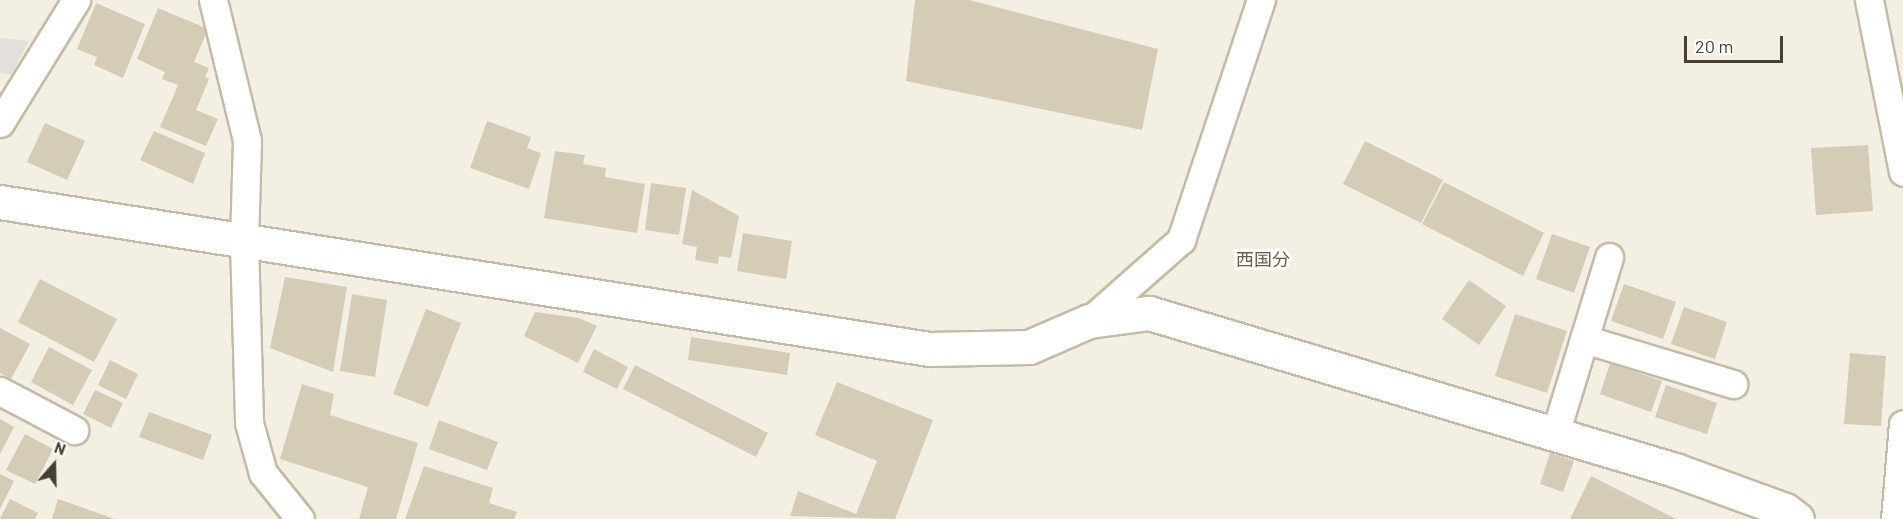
<!DOCTYPE html>
<meta charset="utf-8">
<style>
body{margin:0}
#map{position:relative;width:1903px;height:519px;overflow:hidden;background:#f3efe2;font-family:Barlow,"Noto Sans JP",sans-serif}
div>[style]{position:absolute}
.parking>*{inset:0;background:#e3e0dc}
.building>*{inset:0;background:#d5ccb7}
.roads{filter:drop-shadow(2px 0 #c2bba7) drop-shadow(-2px 0 #c2bba7) drop-shadow(0 2px #c2bba7) drop-shadow(0 -2px #c2bba7)}
.minor>*{height:27px;margin:-13.5px;padding:0 13.5px;transform-origin:13.5px;border-radius:13.5px;background:#fff}
.tertiary>*{height:33px;margin:-16.5px;padding:0 16.5px;transform-origin:16.5px;border-radius:16.5px;background:#fff}
span{translate:-50% -50%;white-space:nowrap;text-align:center;line-height:1.15;-webkit-text-stroke:6px #fff;paint-order:stroke}
.quarter-label{font-size:18px;color:#695e49}
.north{position:absolute;left:24px;top:435px;width:60px;height:60px;-webkit-text-stroke:4px #fff;paint-order:stroke;rotate:20deg;font-size:16px;font-weight:700;line-height:24px;text-align:center;color:#453f32}
.north::after{content:'';display:block;margin:auto;width:21px;height:27px;background:#453f32;clip-path:polygon(50% 0,100% 100%,50% 72%,0 100%)}
.scale{position:absolute;left:1684px;top:36px;width:99px;height:27px;box-sizing:border-box;border:3px solid #453f32;border-top:0;padding-left:8px;font-size:18px;line-height:21px;white-space:nowrap;color:#453f32;-webkit-text-stroke:4px #fff;paint-order:stroke}
</style>
<div id="map">
<div class="parking">
<i style="clip-path:polygon(0 38px,29px 41px,11px 75px,0 73px)"></i>
</div>
<div class="building">
<i style="clip-path:polygon(915px 0,969px 0,1158px 49px,1142px 130px,906px 81px)"></i>
<i style="clip-path:polygon(96px 3px,145px 24px,123px 78px,94px 65px,97px 57px,77px 49px)"></i>
<i style="clip-path:polygon(158px 8px,208px 29px,194px 62px,209px 68px,205px 77px,209px 79px,196px 110px,218px 119px,206px 146px,160px 127px,178px 85px,162px 79px,165px 72px,137px 59px)"></i>
<i style="clip-path:polygon(487px 121px,531px 137px,527px 148px,541px 153px,529px 189px,470px 168px)"></i>
<i style="clip-path:polygon(45px 123px,85px 141px,67px 180px,27px 162px)"></i>
<i style="clip-path:polygon(154px 131px,205px 153px,193px 184px,140px 160px)"></i>
<i style="clip-path:polygon(1365px 141px,1443px 180px,1421px 223px,1343px 184px)"></i>
<i style="clip-path:polygon(1868px 145px,1873px 211px,1816px 215px,1811px 148px)"></i>
<i style="clip-path:polygon(555px 151px,585px 155px,583px 164px,606px 168px,605px 177px,645px 184px,637px 233px,544px 218px)"></i>
<i style="clip-path:polygon(1444px 182px,1544px 233px,1523px 276px,1422px 224px)"></i>
<i style="clip-path:polygon(651px 183px,686px 188px,679px 235px,645px 230px)"></i>
<i style="clip-path:polygon(692px 190px,739px 216px,731px 258px,719px 256px,718px 264px,695px 260px,697px 247px,682px 244px)"></i>
<i style="clip-path:polygon(743px 233px,792px 241px,786px 279px,737px 271px)"></i>
<i style="clip-path:polygon(1552px 234px,1590px 247px,1574px 293px,1536px 279px)"></i>
<i style="clip-path:polygon(285px 277px,347px 287px,333px 372px,270px 348px)"></i>
<i style="clip-path:polygon(40px 279px,117px 319px,94px 362px,18px 322px)"></i>
<i style="clip-path:polygon(1469px 280px,1506px 306px,1479px 345px,1442px 319px)"></i>
<i style="clip-path:polygon(1624px 284px,1676px 302px,1663px 339px,1611px 321px)"></i>
<i style="clip-path:polygon(352px 294px,387px 300px,375px 377px,340px 371px)"></i>
<i style="clip-path:polygon(1684px 307px,1727px 322px,1715px 359px,1671px 344px)"></i>
<i style="clip-path:polygon(426px 309px,461px 323px,428px 407px,393px 394px)"></i>
<i style="clip-path:polygon(535px 312px,579px 318px,597px 326px,578px 363px,524px 336px)"></i>
<i style="clip-path:polygon(1515px 314px,1567px 331px,1547px 393px,1495px 376px)"></i>
<i style="clip-path:polygon(0 328px,30px 344px,11px 379px,0 373px)"></i>
<i style="clip-path:polygon(691px 337px,790px 353px,787px 375px,688px 360px)"></i>
<i style="clip-path:polygon(49px 347px,92px 370px,73px 405px,31px 382px)"></i>
<i style="clip-path:polygon(594px 349px,628px 367px,617px 389px,583px 372px)"></i>
<i style="clip-path:polygon(1850px 353px,1886px 356px,1881px 426px,1844px 424px)"></i>
<i style="clip-path:polygon(110px 360px,138px 374px,126px 399px,98px 385px)"></i>
<i style="clip-path:polygon(1610px 363px,1662px 381px,1651px 412px,1600px 394px)"></i>
<i style="clip-path:polygon(635px 365px,768px 433px,756px 457px,623px 389px)"></i>
<i style="clip-path:polygon(837px 382px,933px 420px,895px 519px,790px 516px,798px 491px,856px 514px,877px 461px,815px 435px)"></i>
<i style="clip-path:polygon(302px 384px,334px 394px,330px 415px,418px 443px,396px 519px,359px 519px,368px 487px,280px 459px)"></i>
<i style="clip-path:polygon(1666px 385px,1717px 403px,1707px 434px,1655px 417px)"></i>
<i style="clip-path:polygon(95px 390px,123px 403px,111px 428px,83px 414px)"></i>
<i style="clip-path:polygon(149px 412px,212px 435px,203px 460px,139px 437px)"></i>
<i style="clip-path:polygon(0 419px,14px 427px,0 454px)"></i>
<i style="clip-path:polygon(439px 420px,498px 442px,487px 470px,429px 449px)"></i>
<i style="clip-path:polygon(25px 434px,53px 449px,35px 484px,6px 470px)"></i>
<i style="clip-path:polygon(1550px 453px,1574px 461px,1563px 492px,1540px 484px)"></i>
<i style="clip-path:polygon(424px 466px,493px 488px,489px 503px,517px 512px,514px 519px,405px 519px)"></i>
<i style="clip-path:polygon(0 474px,14px 481px,0 509px)"></i>
<i style="clip-path:polygon(1591px 476px,1676px 519px,1570px 519px)"></i>
<i style="clip-path:polygon(10px 499px,38px 513px,35px 519px,0 519px)"></i>
<i style="clip-path:polygon(58px 499px,115px 519px,52px 519px)"></i>
</div>
<div class="roads">
<div class="minor">
<i style="left:213px;top:0;width:145px;rotate:76.4deg"></i>
<i style="left:247px;top:141px;width:100px;rotate:91.7deg"></i>
<i style="left:244px;top:241px;width:182px;rotate:88.4deg"></i>
<i style="left:249px;top:423px;width:52px;rotate:74.4deg"></i>
<i style="left:263px;top:473px;width:59px;rotate:51.2deg"></i>
<i style="left:1869px;top:0;width:175px;rotate:78.8deg"></i>
<i style="left:0;top:123px;width:145px;rotate:-58.3deg"></i>
<i style="left:1089px;top:321px;width:123px;rotate:-41.4deg"></i>
<i style="left:1181px;top:240px;width:253px;rotate:-71.6deg"></i>
<i style="left:1584px;top:339px;width:156px;rotate:16.8deg"></i>
<i style="left:0;top:391px;width:84px;rotate:27.8deg"></i>
<i style="left:1555px;top:434px;width:185px;rotate:-73deg"></i>
<i style="left:1895px;top:519px;width:95px;rotate:-85.2deg"></i>
</div>
<div class="tertiary">
<i style="left:0;top:202px;width:941px;rotate:8.99deg"></i>
<i style="left:929px;top:349px;width:100px;rotate:-1.1deg"></i>
<i style="left:1029px;top:347px;width:65px;rotate:-23.4deg"></i>
<i style="left:1089px;top:321px;width:61px;rotate:-7.6deg"></i>
<i style="left:1149px;top:313px;width:549px;rotate:16.62deg"></i>
<i style="left:1675px;top:470px;width:117px;rotate:20deg"></i>
<i style="left:1785px;top:510px;width:15px;rotate:37deg"></i>
</div>
</div>
<div class="quarter-label">
<span style="left:1263px;top:259px">西国分</span>
</div>
<div class="north">N</div>
<div class="scale">20 m</div>
</div>
